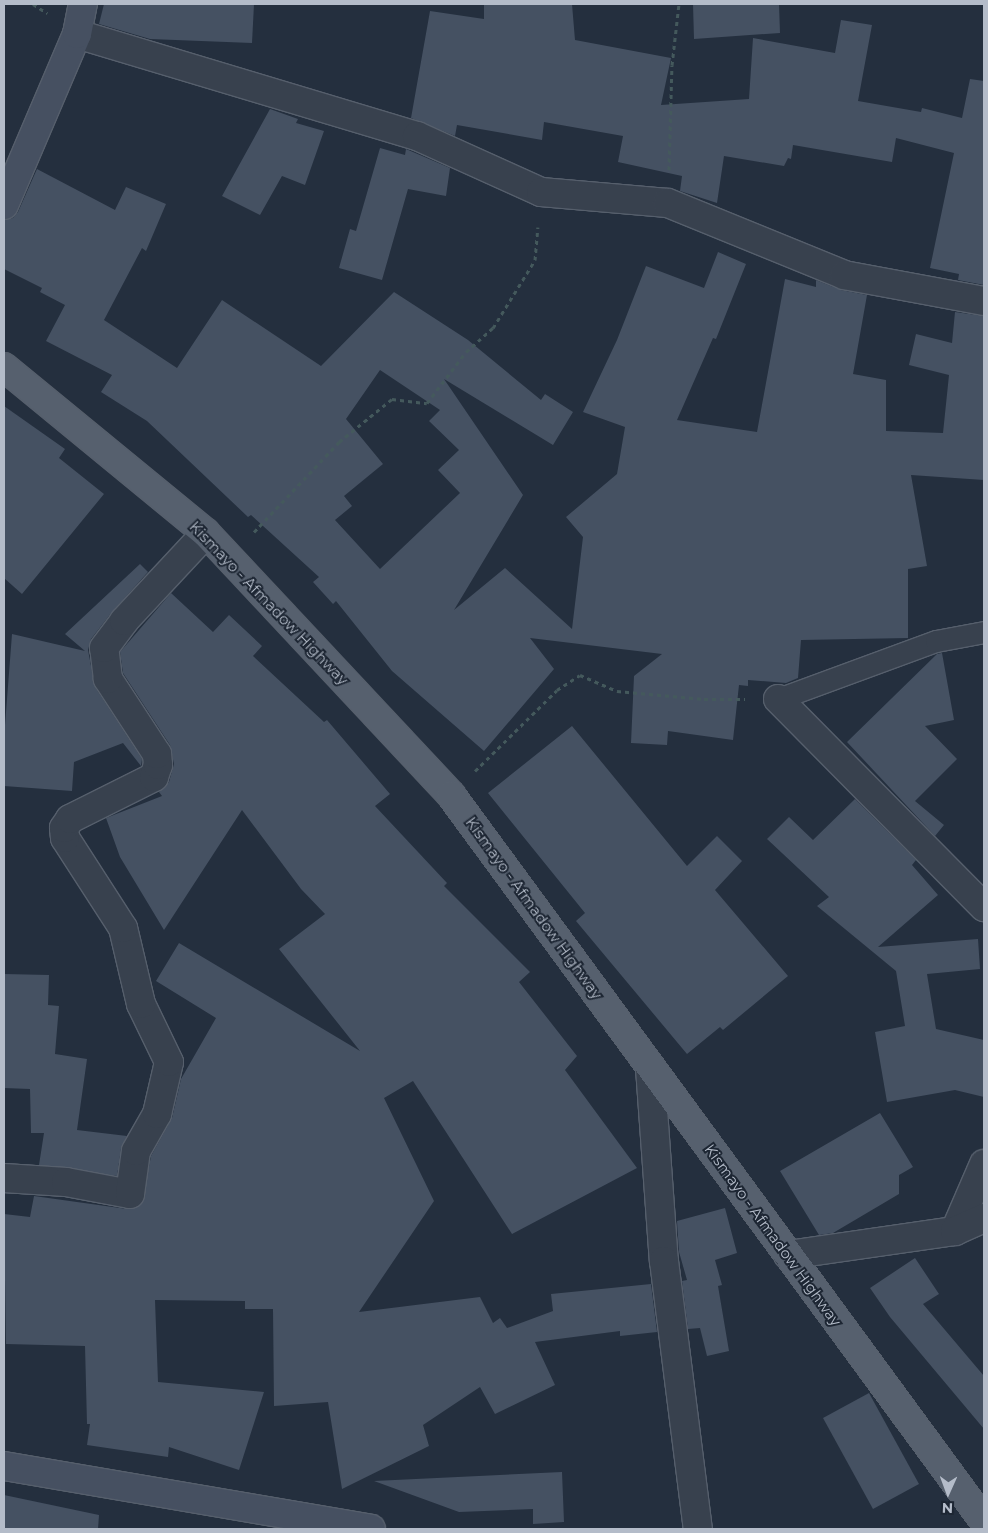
<!DOCTYPE html>
<style>
body{margin:0}
#map{position:relative;width:988px;height:1533px;overflow:hidden;background:#242f3e;font-family:Montserrat,sans-serif}
div>[style]{position:absolute}
.building>*{inset:0;background:#455162}
.path>*{height:3px;margin-top:-1.5px;transform-origin:0;background:repeating-linear-gradient(90deg,#44595c 0 4px,transparent 0 8px)}
.roads{filter:drop-shadow(1px 0 #565f6c) drop-shadow(-1px 0 #565f6c) drop-shadow(0 1px #565f6c) drop-shadow(0 -1px #565f6c)}
.lane>*{height:21px;margin:-10.5px;padding:0 10.5px;transform-origin:10.5px;border-radius:10.5px;background:#38414e}
.street>*{height:28px;margin:-14px;padding:0 14px;transform-origin:14px;border-radius:14px;background:#38414e}
.secondary>*{height:28px;margin:-14px;padding:0 14px;transform-origin:14px;border-radius:14px;background:#465061}
.primary>*{height:28px;margin:-14px;padding:0 14px;transform-origin:14px;border-radius:14px;background:#56606e}
span{translate:-50% -50%;white-space:nowrap;text-align:center;line-height:1.15;-webkit-text-stroke:4px #1d2633;paint-order:stroke}
.street-label{font-size:15px;color:#b4bcc9}
.frame{position:absolute;inset:0;border:5px solid #b4bcc9;pointer-events:none}
.north{position:absolute;left:923px;top:1468px;width:50px;height:50px;-webkit-text-stroke:4px #1d2633;paint-order:stroke;rotate:182deg;font-size:14px;font-weight:700;line-height:20px;text-align:center;color:#b4bcc9}
.north::after{content:'';display:block;margin:auto;width:18px;height:22px;background:#b4bcc9;clip-path:polygon(50% 0,100% 100%,50% 72%,0 100%)}
</style>
<div id="map">
<div class="building">
<i style="clip-path:polygon(104px 4px,254px 4px,252px 43px,150px 39px,99px 24px)"></i>
<i style="clip-path:polygon(484px 4px,572px 4px,575px 40px,671px 58px,661px 105px,749px 99px,753px 38px,835px 53px,841px 20px,872px 25px,858px 101px,921px 112px,922px 108px,962px 118px,970px 79px,984px 81px,984px 285px,958px 280px,959px 274px,930px 268px,954px 153px,896px 138px,892px 162px,793px 145px,791px 159px,788px 158px,784px 166px,724px 156px,717px 203px,680px 191px,682px 176px,618px 162px,623px 136px,544px 122px,542px 140px,457px 125px,455px 136px,411px 118px,430px 11px,484px 19px)"></i>
<i style="clip-path:polygon(693px 4px,779px 4px,780px 33px,694px 39px)"></i>
<i style="clip-path:polygon(270px 109px,298px 119px,296px 123px,324px 131px,305px 185px,282px 176px,260px 215px,222px 196px)"></i>
<i style="clip-path:polygon(380px 148px,405px 155px,406px 149px,450px 168px,446px 196px,408px 189px,382px 280px,339px 268px,350px 229px,356px 231px)"></i>
<i style="clip-path:polygon(evenodd,37px 169px,115px 210px,126px 187px,166px 204px,146px 251px,142px 248px,104px 320px,177px 368px,222px 300px,321px 366px,394px 292px,468px 340px,541px 400px,545px 394px,573px 412px,553px 445px,444px 379px,523px 495px,454px 610px,505px 568px,572px 629px,583px 537px,566px 517px,617px 474px,625px 427px,583px 412px,617px 340px,646px 266px,704px 288px,718px 252px,746px 264px,716px 339px,713px 338px,677px 420px,757px 432px,785px 279px,816px 287px,816px 280px,841px 290px,867px 295px,853px 374px,886px 380px,886px 431px,943px 433px,949px 375px,909px 365px,916px 334px,952px 343px,955px 312px,984px 316px,984px 480px,911px 475px,927px 566px,908px 569px,908px 638px,801px 640px,798px 678px,786px 683px,748px 680px,748px 686px,739px 685px,733px 740px,668px 731px,667px 745px,631px 743px,634px 676px,662px 654px,530px 638px,554px 669px,484px 751px,392px 671px,336px 601px,333px 604px,313px 582px,319px 577px,251px 515px,248px 517px,147px 421px,101px 392px,112px 375px,46px 341px,65px 305px,40px 292px,42px 288px,4px 269px,4px 220px,13px 218px,18px 212px,37px 169px,380px 370px,440px 410px,429px 421px,459px 450px,438px 470px,460px 493px,380px 569px,335px 520px,352px 506px,344px 496px,383px 464px,346px 419px,380px 370px)"></i>
<i style="clip-path:polygon(4px 406px,65px 449px,59px 458px,104px 494px,22px 594px,4px 578px)"></i>
<i style="clip-path:polygon(140px 564px,148px 572px,112px 612px,91px 639px,88px 650px,95px 687px,142px 759px,141px 766px,123px 743px,74px 762px,72px 791px,4px 786px,4px 738px,12px 634px,85px 651px,65px 634px)"></i>
<i style="clip-path:polygon(171px 593px,213px 632px,229px 615px,262px 646px,253px 656px,324px 722px,327px 720px,390px 794px,375px 806px,447px 883px,444px 886px,530px 972px,519px 982px,577px 1056px,565px 1070px,637px 1168px,512px 1234px,413px 1081px,384px 1098px,434px 1201px,359px 1312px,480px 1297px,493px 1323px,500px 1318px,507px 1328px,553px 1311px,551px 1294px,651px 1284px,657px 1332px,620px 1336px,620px 1331px,535px 1342px,555px 1385px,495px 1414px,480px 1387px,423px 1425px,429px 1446px,342px 1489px,328px 1402px,274px 1406px,273px 1309px,245px 1309px,245px 1301px,155px 1300px,158px 1382px,264px 1392px,239px 1470px,169px 1447px,168px 1457px,87px 1445px,90px 1424px,87px 1424px,85px 1346px,6px 1344px,4px 1214px,30px 1217px,34px 1196px,127px 1209px,142px 1203px,151px 1156px,172px 1118px,181px 1079px,216px 1018px,156px 981px,179px 943px,360px 1051px,279px 949px,325px 914px,301px 889px,242px 810px,164px 930px,120px 857px,106px 818px,162px 796px,159px 792px,169px 782px,174px 764px,170px 745px,123px 673px,120px 652px)"></i>
<i style="clip-path:polygon(942px 653px,954px 720px,925px 726px,957px 759px,915px 801px,944px 825px,935px 836px,847px 742px,937px 654px)"></i>
<i style="clip-path:polygon(572px 726px,687px 866px,717px 836px,742px 861px,715px 890px,788px 976px,723px 1030px,720px 1027px,687px 1054px,576px 921px,585px 913px,488px 793px)"></i>
<i style="clip-path:polygon(855px 799px,916px 860px,912px 865px,938px 895px,878px 947px,978px 939px,980px 969px,927px 974px,936px 1029px,984px 1040px,984px 1097px,955px 1090px,887px 1102px,875px 1032px,905px 1026px,896px 971px,817px 906px,829px 897px,767px 839px,789px 817px,813px 840px)"></i>
<i style="clip-path:polygon(4px 974px,49px 975px,48px 1005px,59px 1006px,55px 1054px,87px 1059px,77px 1130px,127px 1136px,121px 1149px,117px 1176px,39px 1165px,44px 1133px,31px 1133px,30px 1089px,4px 1088px)"></i>
<i style="clip-path:polygon(880px 1113px,913px 1167px,899px 1175px,899px 1194px,833px 1233px,819px 1235px,780px 1171px)"></i>
<i style="clip-path:polygon(725px 1208px,737px 1253px,715px 1260px,722px 1285px,718px 1286px,729px 1351px,707px 1356px,700px 1328px,688px 1329px,682px 1281px,687px 1280px,679px 1252px,677px 1221px)"></i>
<i style="clip-path:polygon(915px 1258px,939px 1294px,923px 1304px,984px 1376px,984px 1429px,890px 1317px,870px 1288px)"></i>
<i style="clip-path:polygon(869px 1393px,919px 1484px,873px 1509px,823px 1418px)"></i>
<i style="clip-path:polygon(562px 1472px,564px 1522px,533px 1524px,533px 1509px,459px 1512px,374px 1481px)"></i>
<i style="clip-path:polygon(4px 1495px,99px 1515px,98px 1529px,4px 1529px)"></i>
</div>
<div class="path">
<i style="left:33px;top:4px;width:17px;rotate:33deg"></i>
<i style="left:669px;top:170px;width:105px;rotate:-88.4deg"></i>
<i style="left:672px;top:65px;width:61px;rotate:-83.5deg"></i>
<i style="left:254px;top:532px;width:124px;rotate:-46.6deg"></i>
<i style="left:339px;top:442px;width:68px;rotate:-39.1deg"></i>
<i style="left:392px;top:399px;width:35px;rotate:7deg"></i>
<i style="left:427px;top:403px;width:64px;rotate:-52.6deg"></i>
<i style="left:466px;top:352px;width:36px;rotate:-42deg"></i>
<i style="left:493px;top:328px;width:80px;rotate:-58.3deg"></i>
<i style="left:535px;top:260px;width:33px;rotate:-85deg"></i>
<i style="left:475px;top:771px;width:115px;rotate:-44.6deg"></i>
<i style="left:557px;top:690px;width:27px;rotate:-33deg"></i>
<i style="left:580px;top:675px;width:40px;rotate:23.4deg"></i>
<i style="left:617px;top:691px;width:87px;rotate:5.3deg"></i>
<i style="left:704px;top:699px;width:41px"></i>
</div>
<div class="roads">
<div class="lane">
<i style="left:778px;top:699px;width:168px;rotate:-20.2deg"></i>
<i style="left:936px;top:641px;width:49px;rotate:-10.6deg"></i>
</div>
<div class="street">
<i style="left:77px;top:34px;width:355px;rotate:16.7deg"></i>
<i style="left:417px;top:136px;width:136px;rotate:24.3deg"></i>
<i style="left:541px;top:192px;width:127px;rotate:5deg"></i>
<i style="left:668px;top:203px;width:190px;rotate:22.2deg"></i>
<i style="left:844px;top:275px;width:142px;rotate:10.5deg"></i>
<i style="left:778px;top:699px;width:293px;rotate:45.3deg"></i>
<i style="left:650px;top:1068px;width:194px;rotate:85.9deg"></i>
<i style="left:664px;top:1261px;width:270px;rotate:82.8deg"></i>
<i style="left:4px;top:1178px;width:62px;rotate:3.7deg"></i>
<i style="left:66px;top:1182px;width:65px;rotate:10.6deg"></i>
<i style="left:130px;top:1194px;width:43px;rotate:-82.1deg"></i>
<i style="left:136px;top:1151px;width:43px;rotate:-60.4deg"></i>
<i style="left:157px;top:1114px;width:53px;rotate:-77deg"></i>
<i style="left:169px;top:1062px;width:64px;rotate:-115.8deg"></i>
<i style="left:141px;top:1004px;width:78px;rotate:-103.3deg"></i>
<i style="left:123px;top:928px;width:107px;rotate:-122.8deg"></i>
<i style="left:65px;top:838px;width:10px;rotate:-96deg"></i>
<i style="left:64px;top:828px;width:11px;rotate:-56deg"></i>
<i style="left:70px;top:819px;width:94px;rotate:-26.6deg"></i>
<i style="left:154px;top:777px;width:13px;rotate:-72deg"></i>
<i style="left:158px;top:765px;width:11px;rotate:-95deg"></i>
<i style="left:157px;top:754px;width:90px;rotate:-123.2deg"></i>
<i style="left:108px;top:679px;width:31px;rotate:-97deg"></i>
<i style="left:104px;top:648px;width:34px;rotate:-53deg"></i>
<i style="left:124px;top:621px;width:120px;rotate:-47deg"></i>
<i style="left:955px;top:1231px;width:73px;rotate:-66.6deg"></i>
<i style="left:788px;top:1255px;width:169px;rotate:-8.2deg"></i>
<i style="left:955px;top:1231px;width:32px;rotate:-24deg"></i>
</div>
<div class="secondary">
<i style="left:4px;top:205px;width:186px;rotate:-66.9deg"></i>
<i style="left:77px;top:34px;width:31px;rotate:-79deg"></i>
<i style="left:4px;top:1466px;width:372px;rotate:9.7deg"></i>
</div>
<div class="primary">
<i style="left:4px;top:367px;width:261px;rotate:39.4deg"></i>
<i style="left:206px;top:533px;width:359px;rotate:46.9deg"></i>
<i style="left:451px;top:795px;width:901px;rotate:53.72deg"></i>
</div>
</div>
<div class="street-label">
<span style="left:269px;top:603px;rotate:46deg">Kismayo - Afmadow Highway</span>
<span style="left:534px;top:908px;rotate:54deg">Kismayo - Afmadow Highway</span>
<span style="left:773px;top:1235px;rotate:54deg">Kismayo - Afmadow Highway</span>
</div>
<div class="frame"></div>
<div class="north">N</div>
</div>
